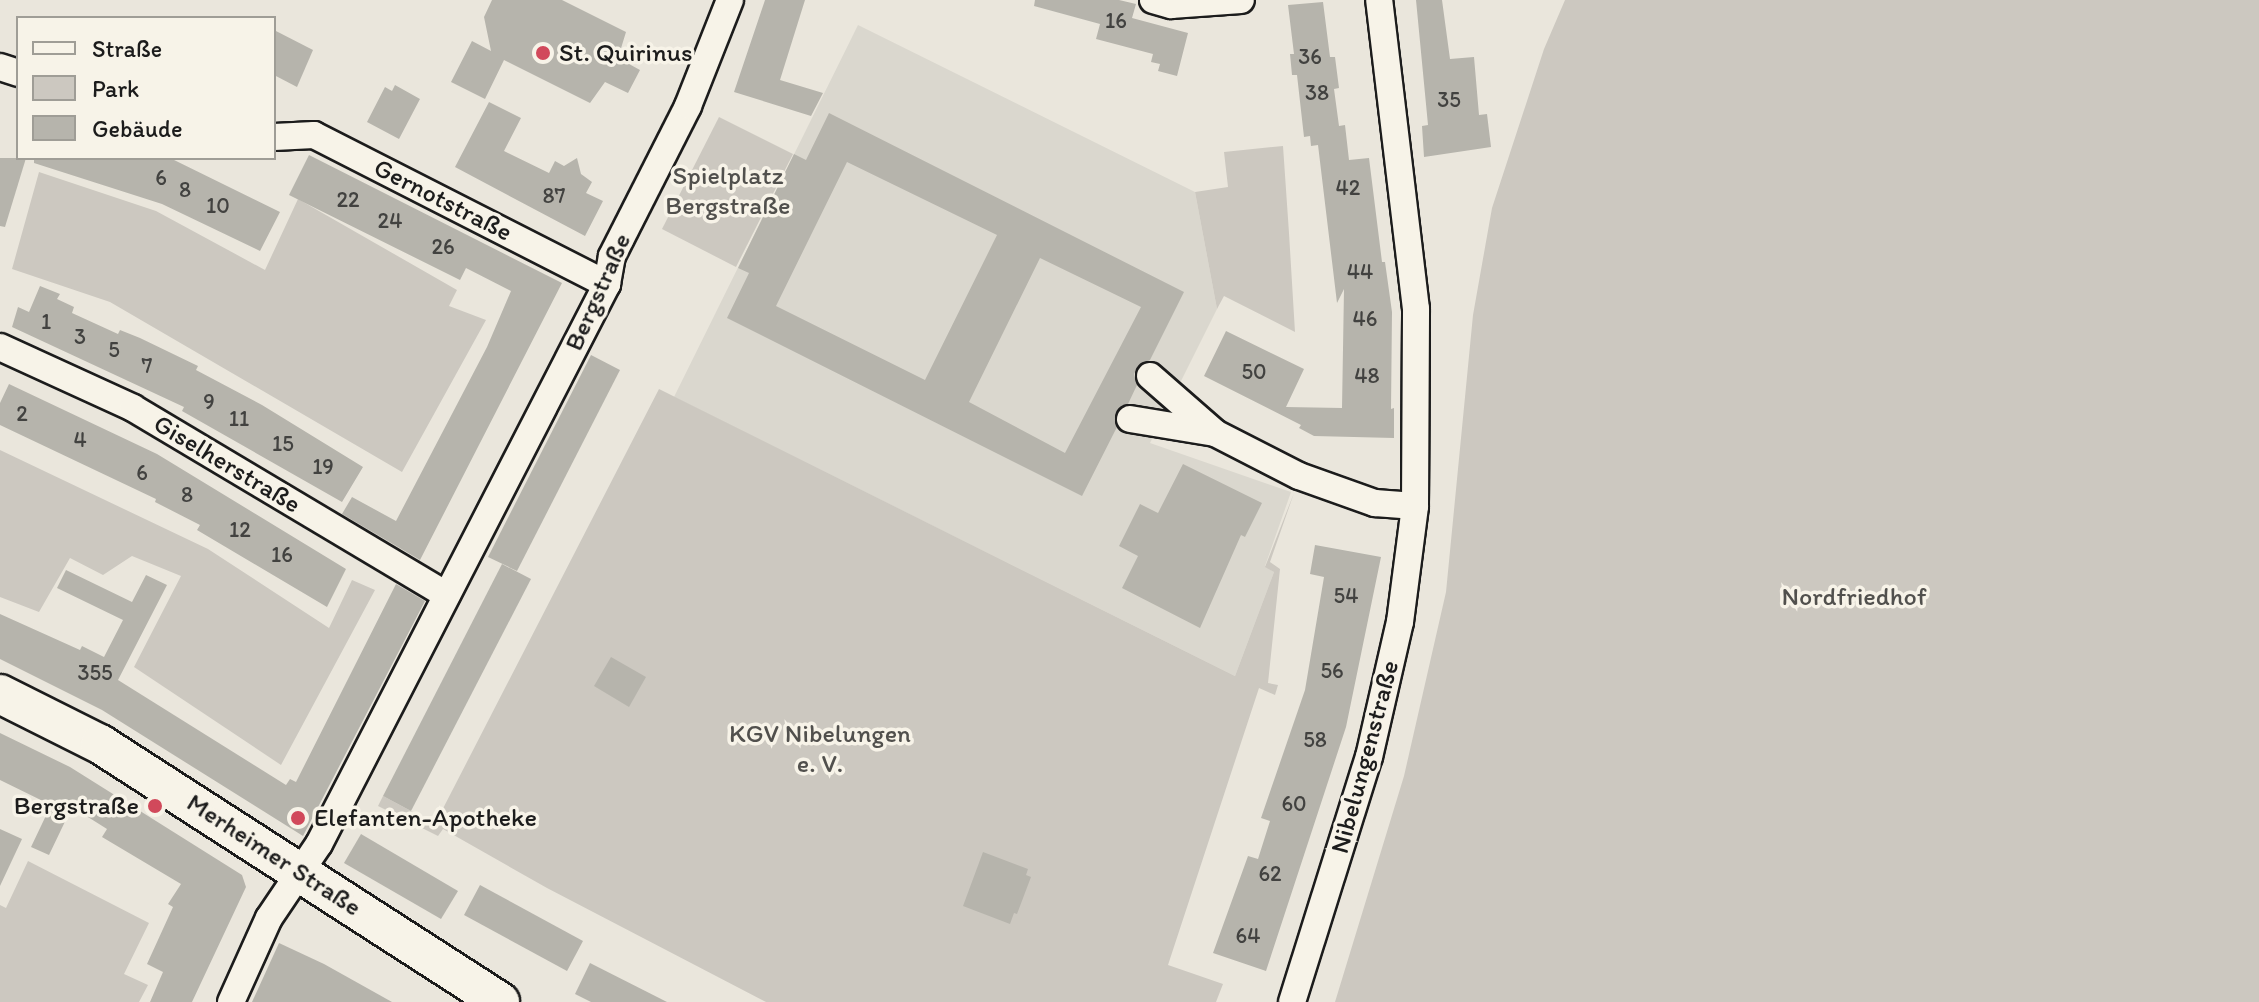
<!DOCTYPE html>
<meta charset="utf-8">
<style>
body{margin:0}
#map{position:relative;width:2259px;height:1002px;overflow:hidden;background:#eae6dc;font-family:Itim,sans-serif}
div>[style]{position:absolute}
.built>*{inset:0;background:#dad7ce}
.green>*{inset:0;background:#ccc8c0}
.building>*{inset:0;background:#b6b4ac}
.roads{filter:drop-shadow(2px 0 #1c1c1c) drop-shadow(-2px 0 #1c1c1c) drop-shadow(0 2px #1c1c1c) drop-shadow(0 -2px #1c1c1c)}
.street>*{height:26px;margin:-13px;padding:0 13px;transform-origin:13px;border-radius:13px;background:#f7f3e8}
.secondary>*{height:38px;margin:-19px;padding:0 19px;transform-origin:19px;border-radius:19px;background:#f7f3e8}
.dots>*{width:22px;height:22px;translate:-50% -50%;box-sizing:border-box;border:4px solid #f7f3e8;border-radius:50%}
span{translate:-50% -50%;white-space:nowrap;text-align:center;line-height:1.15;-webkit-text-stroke:7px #f7f3e8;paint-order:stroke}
.number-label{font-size:22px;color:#424240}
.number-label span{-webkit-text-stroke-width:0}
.poi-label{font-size:26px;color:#1c1c1c}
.left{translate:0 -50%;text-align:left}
.right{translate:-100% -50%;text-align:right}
.park-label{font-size:26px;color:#51504d}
.street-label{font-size:26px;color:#1c1c1c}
.legend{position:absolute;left:16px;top:16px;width:260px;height:144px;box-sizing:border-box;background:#f7f3e8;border:2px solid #9f9d96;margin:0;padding:10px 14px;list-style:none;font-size:24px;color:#1c1c1c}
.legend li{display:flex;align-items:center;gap:16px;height:40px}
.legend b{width:40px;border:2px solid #9f9d96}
</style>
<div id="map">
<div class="built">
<i style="clip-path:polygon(858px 25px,1195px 192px,1217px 309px,1150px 443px,1291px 492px,1265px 566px,1274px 572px,1235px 676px,674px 397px)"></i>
</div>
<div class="green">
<i style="clip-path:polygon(1565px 0,2259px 0,2259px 1002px,1335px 1002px,1404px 776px,1446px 592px,1473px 315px,1492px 208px,1544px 49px)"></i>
<i style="clip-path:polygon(719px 117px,793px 154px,736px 267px,662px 229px)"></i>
<i style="clip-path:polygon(1283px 146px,1289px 233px,1295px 332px,1224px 296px,1217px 309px,1195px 192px,1228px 187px,1224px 152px)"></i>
<i style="clip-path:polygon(39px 172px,156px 211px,265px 270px,298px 199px,457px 290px,449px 306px,486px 320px,402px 472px,110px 302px,12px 269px)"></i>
<i style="clip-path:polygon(659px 389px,1235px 676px,1274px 572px,1265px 567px,1294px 493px,1270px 562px,1280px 569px,1268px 683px,1278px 685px,1275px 695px,1259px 688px,1168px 965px,1223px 984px,1216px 1002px,766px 1002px,547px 888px,443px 829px,438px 836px,378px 806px,383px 796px,435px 824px)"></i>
<i style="clip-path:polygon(0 450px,208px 549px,329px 628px,352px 580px,375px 590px,281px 765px,134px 667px,181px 576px,132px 556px,103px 575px,70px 558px,39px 612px,0 597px)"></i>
<i style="clip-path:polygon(28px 861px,149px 923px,124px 974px,148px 985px,139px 1002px,0 1002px,0 905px,6px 908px)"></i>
</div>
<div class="building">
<i style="clip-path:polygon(492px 0,562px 0,626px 32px,618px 58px,640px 70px,628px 93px,605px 82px,590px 103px,504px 60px,485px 99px,451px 82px,472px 41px,491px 51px,484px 17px)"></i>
<i style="clip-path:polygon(765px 0,805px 0,780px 80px,823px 93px,811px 116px,734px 92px)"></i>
<i style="clip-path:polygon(1035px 0,1119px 0,1136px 4px,1132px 18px,1188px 33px,1177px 76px,1158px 71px,1160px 64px,1151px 62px,1153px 54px,1096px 39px,1100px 24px,1034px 6px)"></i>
<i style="clip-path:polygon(1416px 0,1442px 0,1450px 59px,1474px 57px,1479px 115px,1487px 114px,1491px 147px,1424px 157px,1422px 126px,1428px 125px)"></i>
<i style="clip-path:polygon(1323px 2px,1330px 57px,1335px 57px,1339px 88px,1334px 89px,1339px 126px,1345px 125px,1349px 160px,1369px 158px,1382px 262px,1385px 262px,1392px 312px,1391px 409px,1394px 408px,1394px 438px,1314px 436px,1299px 428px,1301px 425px,1204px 376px,1226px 331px,1304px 369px,1286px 407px,1342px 408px,1344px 289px,1337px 303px,1318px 145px,1311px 146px,1310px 136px,1304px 137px,1297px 75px,1292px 75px,1290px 54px,1294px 54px,1288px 5px)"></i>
<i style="clip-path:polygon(274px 30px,313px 50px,297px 87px,274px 75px)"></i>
<i style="clip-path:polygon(395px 85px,420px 99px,399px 139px,367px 122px,385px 87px,392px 91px)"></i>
<i style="clip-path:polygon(489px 102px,521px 118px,504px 151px,549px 173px,555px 161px,564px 166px,577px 158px,581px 174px,592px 182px,586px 193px,603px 201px,585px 236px,455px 167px)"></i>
<i style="clip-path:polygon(evenodd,829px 113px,1184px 292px,1150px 360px,1138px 366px,1134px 374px,1137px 385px,1128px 404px,1117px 410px,1117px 427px,1082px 496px,727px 318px,749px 273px,738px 268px,794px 154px,806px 160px,829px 113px,847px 162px,997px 235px,925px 380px,776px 306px,847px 162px,829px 113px,1040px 258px,1141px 307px,1065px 453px,969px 402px,1040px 258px)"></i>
<i style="clip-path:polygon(309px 155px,562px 283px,420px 560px,342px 514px,352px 497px,396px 521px,487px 347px,511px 291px,466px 268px,460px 280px,289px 195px)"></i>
<i style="clip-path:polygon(0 158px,26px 158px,5px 227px,0 226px)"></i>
<i style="clip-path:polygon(34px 158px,170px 158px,280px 212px,260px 251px,162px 204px,34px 163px)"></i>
<i style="clip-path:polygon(40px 286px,60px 294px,57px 299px,74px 307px,72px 313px,118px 334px,120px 330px,140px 338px,198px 366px,196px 370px,262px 405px,363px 467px,342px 502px,182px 411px,184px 407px,12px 327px,18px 307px,29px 312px)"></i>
<i style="clip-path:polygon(591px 355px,620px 370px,517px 571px,488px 557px)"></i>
<i style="clip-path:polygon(9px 384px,157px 454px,346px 569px,327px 607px,197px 530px,200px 525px,155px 502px,156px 499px,0 425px,0 403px)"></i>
<i style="clip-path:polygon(1183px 464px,1262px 503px,1245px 537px,1241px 535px,1200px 628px,1122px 588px,1138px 556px,1119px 546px,1140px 504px,1158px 513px)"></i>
<i style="clip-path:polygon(1315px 545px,1381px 557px,1346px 727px,1266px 971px,1213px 953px,1248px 856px,1258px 859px,1270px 821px,1261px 818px,1305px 690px,1324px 577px,1310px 574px)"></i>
<i style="clip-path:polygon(502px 564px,531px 579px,411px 811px,383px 796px)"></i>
<i style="clip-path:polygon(66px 570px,132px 602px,146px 575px,167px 585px,118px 680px,286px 785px,290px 779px,296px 782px,396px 584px,425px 601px,303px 836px,102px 710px,0 659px,0 614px,80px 650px,82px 646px,104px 657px,123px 620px,57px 588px)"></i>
<i style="clip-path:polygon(611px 657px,646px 677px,629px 707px,594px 686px)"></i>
<i style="clip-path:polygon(0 733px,70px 767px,242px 875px,246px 887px,192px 1002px,150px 1002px,163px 972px,147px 964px,173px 907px,168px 904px,181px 884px,102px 837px,107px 829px,72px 807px,49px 855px,31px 847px,51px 805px,0 780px)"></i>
<i style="clip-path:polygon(0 829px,22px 839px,0 886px)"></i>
<i style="clip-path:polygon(361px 834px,458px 891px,441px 919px,344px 863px)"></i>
<i style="clip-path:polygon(983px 852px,1028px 869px,1026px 875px,1031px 877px,1017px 914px,1014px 913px,1010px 924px,963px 906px)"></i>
<i style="clip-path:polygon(480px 885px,583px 941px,567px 971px,464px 915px)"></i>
<i style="clip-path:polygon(279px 943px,324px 964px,392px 1002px,252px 1002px)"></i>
<i style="clip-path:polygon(590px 963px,667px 1002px,591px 1002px,575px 994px)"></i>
</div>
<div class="roads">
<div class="street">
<i style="left:1153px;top:0;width:19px;rotate:16deg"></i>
<i style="left:1171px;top:5px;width:70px;rotate:-4.1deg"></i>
<i style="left:0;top:67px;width:19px;rotate:18deg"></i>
<i style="left:274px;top:137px;width:40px;rotate:-2.9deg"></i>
<i style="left:314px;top:135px;width:329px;rotate:27deg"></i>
<i style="left:0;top:347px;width:146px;rotate:24.6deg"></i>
<i style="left:133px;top:408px;width:365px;rotate:30.8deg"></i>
<i style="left:1150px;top:376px;width:86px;rotate:41.2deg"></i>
<i style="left:1130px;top:419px;width:86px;rotate:9.4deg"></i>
<i style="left:1215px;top:433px;width:94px;rotate:27.1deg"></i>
<i style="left:1299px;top:476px;width:81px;rotate:19.6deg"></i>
<i style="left:1375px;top:503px;width:40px;rotate:4.3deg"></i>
<i style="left:231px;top:1002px;width:92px;rotate:-65.7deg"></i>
<i style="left:269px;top:918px;width:89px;rotate:-56deg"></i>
<i style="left:319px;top:844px;width:630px;rotate:-62.78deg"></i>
<i style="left:607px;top:284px;width:28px;rotate:-80deg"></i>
<i style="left:612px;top:256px;width:168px;rotate:-63.1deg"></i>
<i style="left:688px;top:106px;width:114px;rotate:-68.4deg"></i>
<i style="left:1292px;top:1002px;width:257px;rotate:-72.6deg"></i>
<i style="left:1369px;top:757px;width:139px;rotate:-77.1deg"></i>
<i style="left:1400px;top:622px;width:117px;rotate:-82.6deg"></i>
<i style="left:1415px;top:506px;width:197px;rotate:-89.7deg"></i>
<i style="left:1416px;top:309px;width:311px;rotate:-96.8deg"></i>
</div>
<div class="secondary">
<i style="left:0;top:694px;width:112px;rotate:26.6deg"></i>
<i style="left:100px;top:744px;width:476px;rotate:32.8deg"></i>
</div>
</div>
<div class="dots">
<i style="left:543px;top:53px;background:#d1495b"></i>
<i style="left:155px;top:806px;background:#d1495b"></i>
<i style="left:298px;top:818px;background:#d1495b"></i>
</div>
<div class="number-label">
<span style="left:1116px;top:21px">16</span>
<span style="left:1310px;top:57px">36</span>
<span style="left:1317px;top:93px">38</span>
<span style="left:1449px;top:100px">35</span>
<span style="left:161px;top:178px">6</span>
<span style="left:1348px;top:188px">42</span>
<span style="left:185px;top:190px">8</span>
<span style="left:554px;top:196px">87</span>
<span style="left:348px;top:200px">22</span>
<span style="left:218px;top:206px">10</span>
<span style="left:390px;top:221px">24</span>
<span style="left:443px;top:247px">26</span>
<span style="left:1360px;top:272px">44</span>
<span style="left:1365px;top:319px">46</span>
<span style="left:46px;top:322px">1</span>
<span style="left:80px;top:337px">3</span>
<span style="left:114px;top:350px">5</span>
<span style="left:147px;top:366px">7</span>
<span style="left:1254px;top:372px">50</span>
<span style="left:1367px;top:376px">48</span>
<span style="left:209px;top:402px">9</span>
<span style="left:22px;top:414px">2</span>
<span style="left:239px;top:419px">11</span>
<span style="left:80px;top:440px">4</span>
<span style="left:283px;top:444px">15</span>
<span style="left:323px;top:467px">19</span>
<span style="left:142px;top:473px">6</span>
<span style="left:187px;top:495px">8</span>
<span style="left:240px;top:530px">12</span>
<span style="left:282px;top:555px">16</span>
<span style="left:1346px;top:596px">54</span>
<span style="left:1332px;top:671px">56</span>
<span style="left:95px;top:673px">355</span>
<span style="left:1315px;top:740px">58</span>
<span style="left:1294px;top:804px">60</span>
<span style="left:1270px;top:874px">62</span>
<span style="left:1248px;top:936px">64</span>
</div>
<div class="poi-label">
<span class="left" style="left:559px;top:53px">St. Quirinus</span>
<span class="right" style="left:139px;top:806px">Bergstraße</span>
<span class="left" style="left:314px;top:818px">Elefanten-Apotheke</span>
</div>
<div class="park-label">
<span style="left:728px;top:191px">Spielplatz<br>Bergstraße</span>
<span style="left:1854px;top:597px">Nordfriedhof</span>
<span style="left:820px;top:749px">KGV Nibelungen<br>e. V.</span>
</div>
<div class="street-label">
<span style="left:443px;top:200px;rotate:27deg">Gernotstraße</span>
<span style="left:598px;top:292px;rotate:-66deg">Bergstraße</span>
<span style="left:227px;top:464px;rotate:31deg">Giselherstraße</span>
<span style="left:1365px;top:757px;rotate:-75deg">Nibelungenstraße</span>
<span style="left:274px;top:855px;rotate:33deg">Merheimer Straße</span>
</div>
<ul class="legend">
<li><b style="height:10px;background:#f7f3e8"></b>Straße</li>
<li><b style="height:22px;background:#ccc8c0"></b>Park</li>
<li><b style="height:22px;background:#b6b4ac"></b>Gebäude</li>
</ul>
</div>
